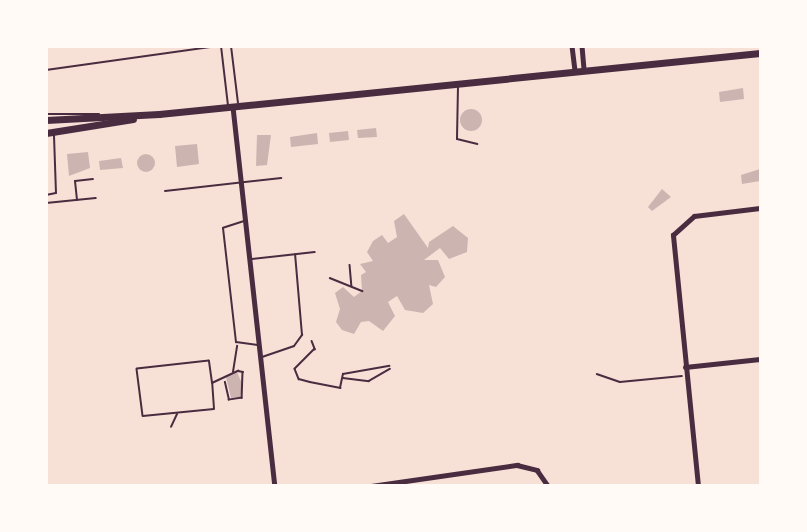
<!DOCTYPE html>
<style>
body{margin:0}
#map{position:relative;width:807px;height:532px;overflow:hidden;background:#f7e1d7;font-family:Barlow,sans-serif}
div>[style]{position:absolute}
.building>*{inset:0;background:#ccb4b1}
.round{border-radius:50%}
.path>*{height:1.5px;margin:-0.75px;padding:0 0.75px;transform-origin:0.75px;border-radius:0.75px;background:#4a2c40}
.service>*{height:2px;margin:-1px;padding:0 1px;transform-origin:1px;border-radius:1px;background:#4a2c40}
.minor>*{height:4.5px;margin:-2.25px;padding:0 2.25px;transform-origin:2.25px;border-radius:2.25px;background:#4a2c40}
.primary>*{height:7px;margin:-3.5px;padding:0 3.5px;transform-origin:3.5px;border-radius:3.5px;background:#4a2c40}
span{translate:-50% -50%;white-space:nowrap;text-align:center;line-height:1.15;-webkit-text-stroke:5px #fffaf5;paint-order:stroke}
.frame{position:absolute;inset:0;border:48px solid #fffaf5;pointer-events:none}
</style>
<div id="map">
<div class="building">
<i style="clip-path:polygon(743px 88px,744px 99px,720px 102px,719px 92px)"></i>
<i class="round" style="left:460px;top:109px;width:22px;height:22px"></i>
<i style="clip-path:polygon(376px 128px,377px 137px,358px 138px,357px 130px)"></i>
<i style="clip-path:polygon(348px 131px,349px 140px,330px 142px,329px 133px)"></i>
<i style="clip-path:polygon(317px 133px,318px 144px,291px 147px,290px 137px)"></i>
<i style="clip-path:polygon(257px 135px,271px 135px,267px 165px,256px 166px)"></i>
<i style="clip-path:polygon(197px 144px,199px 164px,177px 167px,175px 146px)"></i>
<i style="clip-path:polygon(88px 152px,90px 168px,69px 176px,67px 154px)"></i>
<i class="round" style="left:137px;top:154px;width:18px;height:18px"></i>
<i style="clip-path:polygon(121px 158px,123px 168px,100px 170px,99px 161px)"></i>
<i style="clip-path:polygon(760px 169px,760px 181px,742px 184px,741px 175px)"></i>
<i style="clip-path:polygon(662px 189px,671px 197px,652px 211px,648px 207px)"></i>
<i style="clip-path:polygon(404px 214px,428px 248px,429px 242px,453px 226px,468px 238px,467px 252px,449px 259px,440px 248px,424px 260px,438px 260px,445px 277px,436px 287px,429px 285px,433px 304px,423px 313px,405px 310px,397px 296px,388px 302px,395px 316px,383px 331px,369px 321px,361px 322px,354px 334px,342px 330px,336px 322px,340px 309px,335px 293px,343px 287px,354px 297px,362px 291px,361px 275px,366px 272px,360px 264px,373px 261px,367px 252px,373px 241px,382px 235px,388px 243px,397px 237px,394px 221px)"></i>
<i style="clip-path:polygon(237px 372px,243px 386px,240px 397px,231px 398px,226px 377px)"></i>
</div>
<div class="path">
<i style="left:350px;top:265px;width:21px;rotate:85deg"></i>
<i style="left:330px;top:278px;width:35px;rotate:22deg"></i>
<i style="left:312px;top:341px;width:9px;rotate:69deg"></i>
<i style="left:315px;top:349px;width:28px;rotate:135deg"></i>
<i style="left:295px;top:369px;width:11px;rotate:68deg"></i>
<i style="left:299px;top:379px;width:11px;rotate:15deg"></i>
<i style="left:310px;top:382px;width:31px;rotate:11deg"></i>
<i style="left:340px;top:388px;width:14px;rotate:-78deg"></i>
<i style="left:343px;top:374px;width:47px;rotate:-9.9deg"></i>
<i style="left:233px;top:372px;width:26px;rotate:-81deg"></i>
<i style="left:597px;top:374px;width:24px;rotate:19deg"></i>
<i style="left:620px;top:382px;width:62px;rotate:-5.5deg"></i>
<i style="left:343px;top:378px;width:26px;rotate:7deg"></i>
<i style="left:369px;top:381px;width:24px;rotate:-30deg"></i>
<i style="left:212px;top:383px;width:22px;rotate:-98deg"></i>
<i style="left:209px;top:361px;width:72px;rotate:173.7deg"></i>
<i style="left:137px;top:369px;width:47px;rotate:82.7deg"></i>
<i style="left:143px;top:416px;width:71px;rotate:-5.6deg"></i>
<i style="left:214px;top:409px;width:26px;rotate:-94deg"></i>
<i style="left:212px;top:383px;width:29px;rotate:-25deg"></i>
<i style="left:238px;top:371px;width:5px;rotate:11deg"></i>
<i style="left:243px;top:372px;width:26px;rotate:92deg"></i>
<i style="left:242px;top:398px;width:13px;rotate:171deg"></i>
<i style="left:229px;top:400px;width:18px;rotate:-103deg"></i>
<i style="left:171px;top:427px;width:14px;rotate:-65deg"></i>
</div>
<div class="service">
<i style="left:221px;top:46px;width:60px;rotate:83.3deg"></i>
<i style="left:231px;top:46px;width:57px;rotate:83deg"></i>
<i style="left:46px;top:70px;width:173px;rotate:-8deg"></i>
<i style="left:458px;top:86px;width:53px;rotate:91.1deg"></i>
<i style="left:457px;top:139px;width:21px;rotate:14deg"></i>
<i style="left:46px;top:114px;width:53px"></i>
<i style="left:165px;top:191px;width:117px;rotate:-6.4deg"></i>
<i style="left:46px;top:195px;width:10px;rotate:-11deg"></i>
<i style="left:56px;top:193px;width:58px;rotate:-92deg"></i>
<i style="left:77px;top:200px;width:19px;rotate:-96deg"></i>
<i style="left:75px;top:181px;width:18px;rotate:-6deg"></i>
<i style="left:46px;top:203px;width:50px;rotate:-5.7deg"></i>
<i style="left:244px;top:221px;width:22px;rotate:162deg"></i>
<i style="left:223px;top:228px;width:115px;rotate:83.5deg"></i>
<i style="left:236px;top:342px;width:22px;rotate:8deg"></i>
<i style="left:252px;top:259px;width:63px;rotate:-6.3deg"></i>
<i style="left:262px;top:357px;width:34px;rotate:-19deg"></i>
<i style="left:294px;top:346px;width:14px;rotate:-54deg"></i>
<i style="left:302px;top:335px;width:81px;rotate:-94.9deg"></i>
</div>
<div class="minor">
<i style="left:572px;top:46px;width:24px;rotate:83deg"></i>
<i style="left:582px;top:46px;width:24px;rotate:85deg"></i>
<i style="left:233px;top:107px;width:381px;rotate:83.7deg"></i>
<i style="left:685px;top:367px;width:75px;rotate:-6.1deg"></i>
<i style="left:371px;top:486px;width:148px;rotate:-8.2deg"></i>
<i style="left:517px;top:465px;width:21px;rotate:14deg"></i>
<i style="left:537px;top:470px;width:19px;rotate:55deg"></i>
<i style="left:698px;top:486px;width:252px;rotate:-95.7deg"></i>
<i style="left:673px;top:235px;width:28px;rotate:-42deg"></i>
<i style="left:694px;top:216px;width:66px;rotate:-6.9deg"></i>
</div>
<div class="primary">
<i style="left:46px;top:120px;width:113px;rotate:-3deg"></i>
<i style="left:159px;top:114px;width:604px;rotate:-5.8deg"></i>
<i style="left:46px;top:133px;width:88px;rotate:-9.1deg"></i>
</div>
<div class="frame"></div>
</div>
